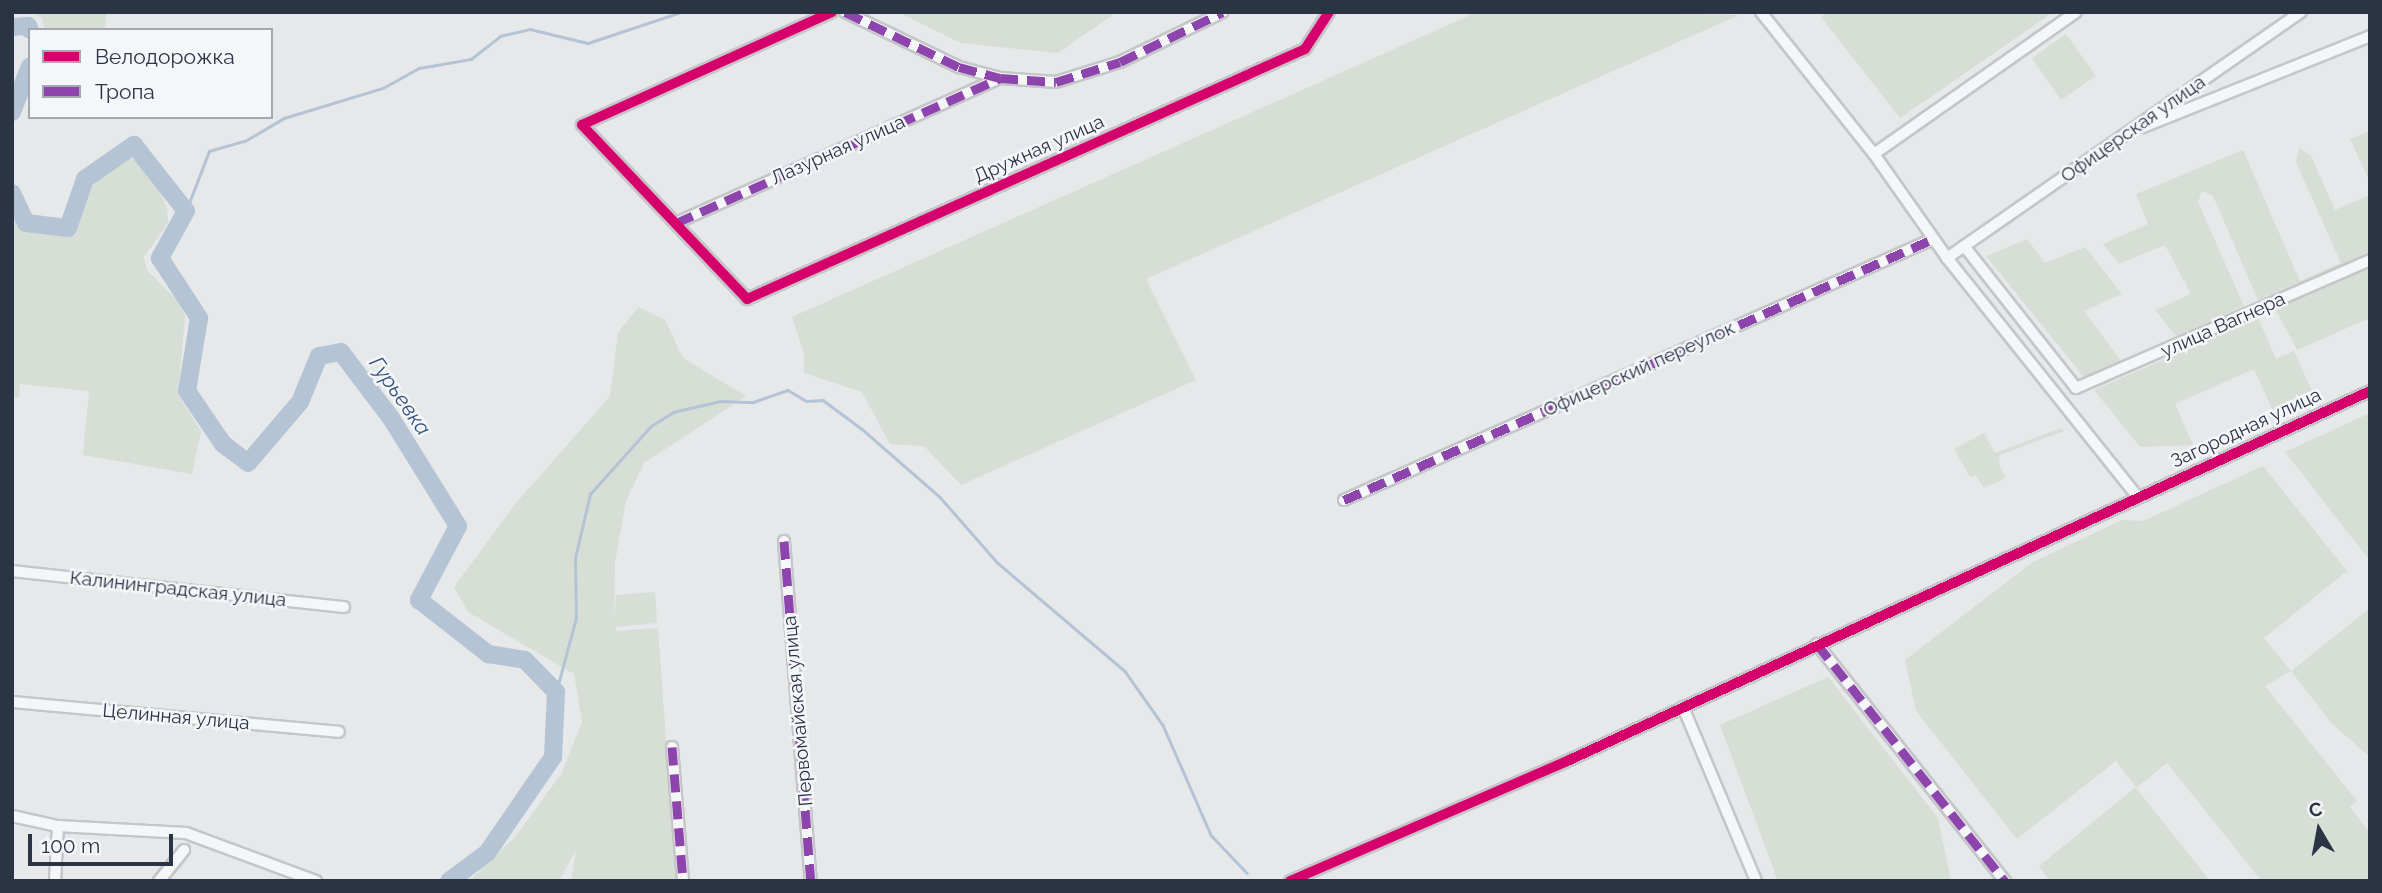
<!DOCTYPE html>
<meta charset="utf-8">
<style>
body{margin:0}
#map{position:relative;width:2382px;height:893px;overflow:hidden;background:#e6e8ea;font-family:Raleway,sans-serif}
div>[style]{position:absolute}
.green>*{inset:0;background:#d6ded6}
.stream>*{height:2.5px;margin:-1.25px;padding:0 1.25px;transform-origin:1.25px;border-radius:1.25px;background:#b4c4d5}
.river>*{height:18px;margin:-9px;padding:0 9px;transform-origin:9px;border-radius:9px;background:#b4c4d5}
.roads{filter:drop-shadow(2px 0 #c4c6c8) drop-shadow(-2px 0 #c4c6c8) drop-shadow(0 2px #c4c6c8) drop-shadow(0 -2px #c4c6c8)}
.minor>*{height:10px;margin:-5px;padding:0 5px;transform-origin:5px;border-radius:5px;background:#f5f6f7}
.quiet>*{height:9px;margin-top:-4.5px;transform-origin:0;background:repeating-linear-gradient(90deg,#8e44ad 0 18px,transparent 0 27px)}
.cycleway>*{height:10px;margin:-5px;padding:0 5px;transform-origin:5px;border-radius:5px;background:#d6006c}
span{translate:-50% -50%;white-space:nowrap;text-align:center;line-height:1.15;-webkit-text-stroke:5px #f4f6f9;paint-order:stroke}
.street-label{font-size:19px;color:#2b3445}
.water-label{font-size:21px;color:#34527a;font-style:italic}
.frame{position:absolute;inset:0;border:14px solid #2b3445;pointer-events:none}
.legend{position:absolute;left:28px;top:28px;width:245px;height:91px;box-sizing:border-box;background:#f4f6f9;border:2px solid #a4a8b1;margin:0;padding:9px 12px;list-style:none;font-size:21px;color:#2b3445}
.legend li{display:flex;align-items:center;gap:14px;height:35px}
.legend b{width:35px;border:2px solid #a4a8b1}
.north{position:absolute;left:2284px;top:795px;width:70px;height:70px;-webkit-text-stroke:5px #f4f6f9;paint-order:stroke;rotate:350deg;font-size:19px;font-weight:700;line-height:28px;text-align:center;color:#2b3445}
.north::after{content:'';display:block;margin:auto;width:24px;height:32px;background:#2b3445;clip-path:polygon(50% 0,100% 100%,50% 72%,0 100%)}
.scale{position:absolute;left:28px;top:834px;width:145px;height:32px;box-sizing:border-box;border:4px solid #2b3445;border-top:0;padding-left:9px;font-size:21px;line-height:24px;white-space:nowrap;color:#2b3445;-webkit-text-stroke:5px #f4f6f9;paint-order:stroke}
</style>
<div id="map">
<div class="green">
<i style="clip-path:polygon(31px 12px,107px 12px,104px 30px,45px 30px,42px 18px)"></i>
<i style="clip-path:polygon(898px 12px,1117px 12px,1058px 53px,961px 43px)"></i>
<i style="clip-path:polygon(1477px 12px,1739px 15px,1146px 279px,1196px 380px,961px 485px,924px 446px,890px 444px,862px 392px,804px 373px,804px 354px,792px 317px)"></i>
<i style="clip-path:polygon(1826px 12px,2051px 12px,2052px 13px,1900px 118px,1821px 17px)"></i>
<i style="clip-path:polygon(2066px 34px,2096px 76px,2061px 100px,2032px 58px)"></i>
<i style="clip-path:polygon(2370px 131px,2370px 182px,2350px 139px)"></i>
<i style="clip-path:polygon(2299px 148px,2311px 156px,2335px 210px,2370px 195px,2370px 318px,2297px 350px,2276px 310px,2298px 283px,2258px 300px,2213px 196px,2202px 191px,2198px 202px,2244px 306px,2176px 336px,2155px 310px,2191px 294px,2165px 245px,2119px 264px,2103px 244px,2148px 224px,2136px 194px,2243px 150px,2300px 281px,2341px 263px,2296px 162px)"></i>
<i style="clip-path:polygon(123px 156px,140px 162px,155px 180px,167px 208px,168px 223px,144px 257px,147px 270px,180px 303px,185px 316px,178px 395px,201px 431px,192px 474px,83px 455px,89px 391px,20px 384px,19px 397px,12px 398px,12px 214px,20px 223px,70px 237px,89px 186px)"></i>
<i style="clip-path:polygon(2027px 239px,2045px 263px,2085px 247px,2122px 294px,2084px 311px,2121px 361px,2084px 377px,1986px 256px)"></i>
<i style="clip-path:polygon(638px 307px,665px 320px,683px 358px,746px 396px,644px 463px,626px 501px,615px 563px,614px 621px,616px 595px,655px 592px,657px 623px,615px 627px,616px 631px,658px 628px,676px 881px,571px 881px,576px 850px,559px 881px,469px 881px,516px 836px,561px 774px,582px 722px,574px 674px,468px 612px,454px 587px,516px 503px,610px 396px,618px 333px)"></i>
<i style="clip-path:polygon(2258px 318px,2276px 359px,2294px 351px,2312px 391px,2272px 409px,2254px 369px,2175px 404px,2193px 445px,2140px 447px,2094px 390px)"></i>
<i style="clip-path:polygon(2370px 413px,2370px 555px,2367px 557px,2285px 452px)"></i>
<i style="clip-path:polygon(2061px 428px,2064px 431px,2000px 455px,1999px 465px,2006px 478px,1984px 488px,1976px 476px,1970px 477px,1954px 449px,1984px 433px,1995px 453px)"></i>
<i style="clip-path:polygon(2263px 466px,2347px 571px,2264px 638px,2291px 671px,2370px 608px,2370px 757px,2332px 724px,2291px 671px,2265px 686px,2357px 801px,2350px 807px,2370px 833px,2370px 881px,2256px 881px,2259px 878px,2167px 763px,2136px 788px,2210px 881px,2050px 881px,2039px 866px,2136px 787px,2116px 761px,2017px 839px,1916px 711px,1905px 660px,2033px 562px,2122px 520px,2143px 521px)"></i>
<i style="clip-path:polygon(1828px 677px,1938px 818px,1951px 881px,1778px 881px,1720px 725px)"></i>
</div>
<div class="stream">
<i style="left:186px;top:211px;width:64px;rotate:-69deg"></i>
<i style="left:209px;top:151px;width:37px;rotate:-16deg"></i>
<i style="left:245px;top:141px;width:45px;rotate:-30.5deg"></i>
<i style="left:284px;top:118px;width:103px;rotate:-16.9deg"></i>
<i style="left:383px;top:88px;width:41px;rotate:-29.1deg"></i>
<i style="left:419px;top:68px;width:53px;rotate:-9.8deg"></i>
<i style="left:471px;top:59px;width:37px;rotate:-38deg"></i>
<i style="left:500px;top:36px;width:31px;rotate:-13deg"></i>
<i style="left:530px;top:29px;width:60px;rotate:13.6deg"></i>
<i style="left:588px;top:43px;width:98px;rotate:-18.4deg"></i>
<i style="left:556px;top:692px;width:77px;rotate:-74.9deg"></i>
<i style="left:576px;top:618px;width:60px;rotate:-91deg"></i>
<i style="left:575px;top:558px;width:66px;rotate:-76.8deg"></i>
<i style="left:590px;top:494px;width:91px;rotate:-48.1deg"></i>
<i style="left:651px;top:426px;width:26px;rotate:-32deg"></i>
<i style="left:673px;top:412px;width:48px;rotate:-13.2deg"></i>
<i style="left:720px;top:401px;width:33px;rotate:2deg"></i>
<i style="left:753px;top:402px;width:37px;rotate:-19deg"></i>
<i style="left:788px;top:390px;width:21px;rotate:31deg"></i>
<i style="left:806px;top:401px;width:17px;rotate:-3deg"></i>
<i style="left:823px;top:400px;width:49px;rotate:36.6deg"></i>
<i style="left:862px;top:429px;width:103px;rotate:41.1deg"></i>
<i style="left:940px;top:497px;width:88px;rotate:48.7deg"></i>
<i style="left:998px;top:563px;width:167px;rotate:40.4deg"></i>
<i style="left:1125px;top:671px;width:66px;rotate:54.9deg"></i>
<i style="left:1163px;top:725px;width:120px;rotate:66.4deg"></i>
<i style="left:1211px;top:835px;width:52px;rotate:46.5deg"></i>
</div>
<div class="river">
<i style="left:12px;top:27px;width:16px;rotate:-4deg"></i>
<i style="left:28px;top:26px;width:4px;rotate:63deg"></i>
<i style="left:12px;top:112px;width:49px;rotate:-68.6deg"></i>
<i style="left:12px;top:193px;width:33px;rotate:65deg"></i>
<i style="left:26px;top:223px;width:42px;rotate:6.8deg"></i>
<i style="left:68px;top:228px;width:52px;rotate:-70.9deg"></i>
<i style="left:85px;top:179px;width:60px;rotate:-34.8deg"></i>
<i style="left:134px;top:145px;width:84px;rotate:51.8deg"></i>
<i style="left:186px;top:211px;width:54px;rotate:119deg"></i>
<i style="left:160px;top:258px;width:72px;rotate:57deg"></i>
<i style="left:199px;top:318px;width:74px;rotate:99.3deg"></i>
<i style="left:187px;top:391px;width:64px;rotate:55.8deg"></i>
<i style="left:223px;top:444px;width:31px;rotate:37deg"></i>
<i style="left:248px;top:463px;width:80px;rotate:-49.6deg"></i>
<i style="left:300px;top:402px;width:50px;rotate:-67.6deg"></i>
<i style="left:319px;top:356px;width:22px;rotate:-10deg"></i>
<i style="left:341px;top:352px;width:83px;rotate:52.9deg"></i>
<i style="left:391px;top:418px;width:127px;rotate:58.2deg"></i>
<i style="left:458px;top:526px;width:84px;rotate:117.8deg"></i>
<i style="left:419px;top:600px;width:88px;rotate:38deg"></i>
<i style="left:488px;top:654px;width:37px;rotate:9deg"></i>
<i style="left:525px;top:660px;width:45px;rotate:45.9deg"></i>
<i style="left:556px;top:692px;width:65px;rotate:92.6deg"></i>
<i style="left:553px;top:757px;width:116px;rotate:124.5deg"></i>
<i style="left:487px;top:853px;width:47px;rotate:143.6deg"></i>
</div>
<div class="roads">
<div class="minor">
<i style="left:832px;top:12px;width:274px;rotate:155.7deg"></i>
<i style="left:582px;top:125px;width:240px;rotate:46.5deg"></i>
<i style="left:747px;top:299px;width:611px;rotate:-24.13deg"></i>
<i style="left:1305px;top:49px;width:44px;rotate:-57deg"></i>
<i style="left:845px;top:12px;width:127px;rotate:25.8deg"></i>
<i style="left:959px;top:67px;width:42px;rotate:15deg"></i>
<i style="left:1000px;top:78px;width:56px;rotate:4.1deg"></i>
<i style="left:1056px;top:82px;width:67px;rotate:-17.4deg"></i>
<i style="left:1120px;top:62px;width:114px;rotate:-25.9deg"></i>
<i style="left:1761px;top:12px;width:181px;rotate:51.5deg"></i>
<i style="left:1874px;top:154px;width:127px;rotate:54.9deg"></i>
<i style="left:1947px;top:258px;width:306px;rotate:51.4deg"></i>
<i style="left:2143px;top:127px;width:245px;rotate:-21.8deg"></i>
<i style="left:1874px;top:154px;width:247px;rotate:-35.1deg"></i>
<i style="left:676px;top:223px;width:355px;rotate:-24.1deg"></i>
<i style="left:1964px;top:246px;width:181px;rotate:51.7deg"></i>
<i style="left:2076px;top:388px;width:321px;rotate:-23.5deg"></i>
<i style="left:1947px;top:258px;width:431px;rotate:-34.8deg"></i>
<i style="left:1344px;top:500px;width:644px;rotate:-23.9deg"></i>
<i style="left:784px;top:541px;width:341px;rotate:85.5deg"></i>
<i style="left:12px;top:571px;width:334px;rotate:6.2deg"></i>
<i style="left:1817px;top:644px;width:303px;rotate:51.6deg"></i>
<i style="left:12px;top:702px;width:328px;rotate:5.2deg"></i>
<i style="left:1683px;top:707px;width:189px;rotate:67.2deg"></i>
<i style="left:672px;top:747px;width:134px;rotate:85.3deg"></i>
<i style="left:12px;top:816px;width:47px;rotate:12.3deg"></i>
<i style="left:58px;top:826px;width:128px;rotate:3.1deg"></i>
<i style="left:186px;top:833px;width:139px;rotate:20.3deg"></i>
<i style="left:55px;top:881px;width:55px;rotate:-86.9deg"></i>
<i style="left:159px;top:881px;width:40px;rotate:-51deg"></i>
<i style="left:1290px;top:881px;width:300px;rotate:-23.4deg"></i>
<i style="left:1565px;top:762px;width:886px;rotate:-24.74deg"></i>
</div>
</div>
<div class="quiet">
<i style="left:845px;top:12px;width:127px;rotate:25.8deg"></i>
<i style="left:959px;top:67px;width:42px;rotate:15deg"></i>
<i style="left:1000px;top:78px;width:56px;rotate:4.1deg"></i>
<i style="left:1056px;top:82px;width:67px;rotate:-17.4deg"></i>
<i style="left:1120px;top:62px;width:114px;rotate:-25.9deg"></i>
<i style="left:676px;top:223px;width:355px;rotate:-24.1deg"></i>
<i style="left:1344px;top:500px;width:644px;rotate:-23.9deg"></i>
<i style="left:784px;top:541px;width:341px;rotate:85.5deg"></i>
<i style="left:1817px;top:644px;width:303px;rotate:51.6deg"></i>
<i style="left:672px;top:747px;width:134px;rotate:85.3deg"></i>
</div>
<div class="cycleway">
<i style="left:832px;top:12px;width:274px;rotate:155.7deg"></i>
<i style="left:582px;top:125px;width:240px;rotate:46.5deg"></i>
<i style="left:747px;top:299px;width:611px;rotate:-24.13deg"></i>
<i style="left:1305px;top:49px;width:44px;rotate:-57deg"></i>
<i style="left:1290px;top:881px;width:300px;rotate:-23.4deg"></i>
<i style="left:1565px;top:762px;width:886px;rotate:-24.74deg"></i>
</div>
<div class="street-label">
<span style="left:2133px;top:129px;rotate:-35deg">Офицерская улица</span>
<span style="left:1039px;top:149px;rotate:-24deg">Дружная улица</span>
<span style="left:838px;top:150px;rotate:-24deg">Лазурная улица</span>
<span style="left:2223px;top:325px;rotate:-24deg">улица Вагнера</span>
<span style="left:1639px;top:369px;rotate:-24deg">Офицерский переулок</span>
<span style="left:2246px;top:428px;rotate:-25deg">Загородная улица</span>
<span style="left:178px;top:589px;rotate:6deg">Калининградская улица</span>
<span style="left:798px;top:711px;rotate:-95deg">Первомайская улица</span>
<span style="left:176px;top:717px;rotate:5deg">Целинная улица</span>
</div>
<div class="water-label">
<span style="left:400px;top:396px;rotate:55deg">Гурьевка</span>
</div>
<div class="frame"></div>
<ul class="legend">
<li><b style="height:9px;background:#d6006c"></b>Велодорожка</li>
<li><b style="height:9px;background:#8e44ad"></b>Тропа</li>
</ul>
<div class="north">С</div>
<div class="scale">100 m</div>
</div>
